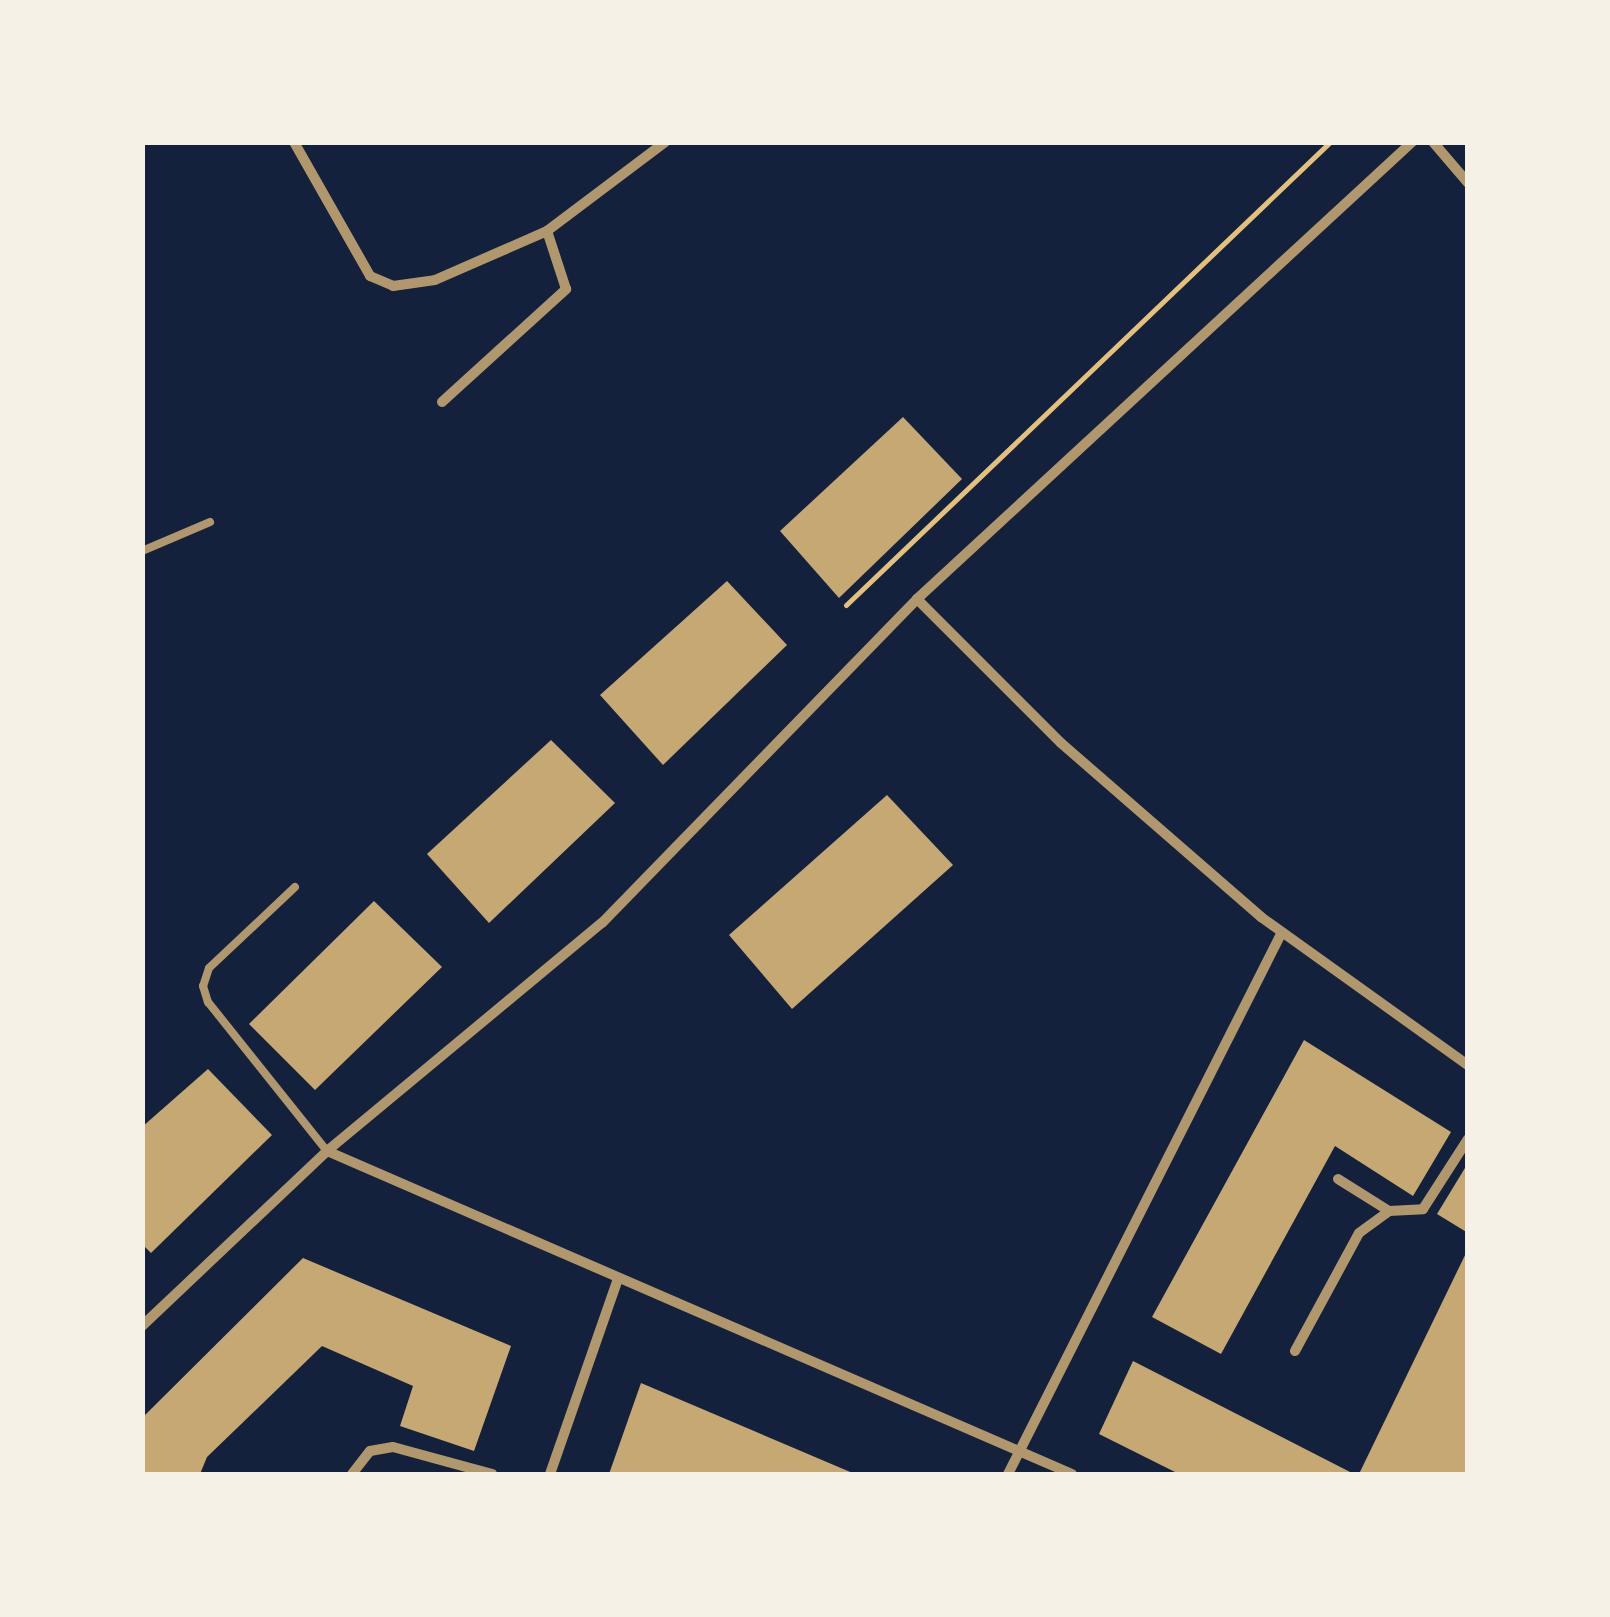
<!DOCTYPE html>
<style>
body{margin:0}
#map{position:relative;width:1610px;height:1617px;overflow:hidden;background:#14213d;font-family:"PT Sans Narrow",sans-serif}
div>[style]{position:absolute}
.building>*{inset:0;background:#c6a872}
.path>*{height:5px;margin:-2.5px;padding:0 2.5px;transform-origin:2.5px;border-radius:2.5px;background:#e5c07b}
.service>*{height:8px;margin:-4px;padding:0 4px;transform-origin:4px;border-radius:4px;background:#b1986c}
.minor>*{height:10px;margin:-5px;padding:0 5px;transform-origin:5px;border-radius:5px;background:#b1986c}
span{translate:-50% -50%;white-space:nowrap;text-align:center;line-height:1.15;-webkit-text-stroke:10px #f6f1e7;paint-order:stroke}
.frame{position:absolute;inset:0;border:145px solid #f6f1e7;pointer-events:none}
</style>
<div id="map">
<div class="building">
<i style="clip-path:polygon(903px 417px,962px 479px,839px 598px,780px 531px)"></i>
<i style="clip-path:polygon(727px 581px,787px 645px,663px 765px,600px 695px)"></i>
<i style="clip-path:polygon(551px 740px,615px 803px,489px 923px,427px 854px)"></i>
<i style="clip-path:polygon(887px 795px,953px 865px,792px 1009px,729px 935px)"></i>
<i style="clip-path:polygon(374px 901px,442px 967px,315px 1090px,249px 1024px)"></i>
<i style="clip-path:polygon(1304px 1040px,1451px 1132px,1413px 1196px,1335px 1146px,1221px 1354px,1152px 1317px)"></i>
<i style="clip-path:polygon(208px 1069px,272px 1135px,151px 1253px,142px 1244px,142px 1127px)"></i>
<i style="clip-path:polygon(1468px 1163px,1468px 1233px,1437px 1214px)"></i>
<i style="clip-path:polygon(1468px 1249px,1468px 1474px,1359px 1474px)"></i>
<i style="clip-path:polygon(303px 1258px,511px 1346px,474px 1451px,400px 1426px,413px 1386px,322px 1346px,207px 1457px,200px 1474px,142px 1474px,142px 1418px)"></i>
<i style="clip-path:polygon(1133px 1361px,1354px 1474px,1179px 1474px,1099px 1434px)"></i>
<i style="clip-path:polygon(641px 1383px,855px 1474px,609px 1474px)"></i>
</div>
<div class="path">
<i style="left:846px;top:605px;width:670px;rotate:-43.73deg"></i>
</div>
<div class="service">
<i style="left:142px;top:551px;width:74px;rotate:-23.1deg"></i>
<i style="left:295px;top:887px;width:118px;rotate:136.7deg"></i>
<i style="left:209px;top:968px;width:19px;rotate:108deg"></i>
<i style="left:203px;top:986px;width:17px;rotate:73deg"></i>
<i style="left:208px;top:1002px;width:191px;rotate:51.4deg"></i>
</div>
<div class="minor">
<i style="left:294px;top:142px;width:154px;rotate:60.4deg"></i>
<i style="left:370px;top:276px;width:25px;rotate:23deg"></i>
<i style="left:393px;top:286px;width:42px;rotate:-8.1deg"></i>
<i style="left:435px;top:280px;width:122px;rotate:-23.6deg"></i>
<i style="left:547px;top:231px;width:148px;rotate:-37deg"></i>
<i style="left:1433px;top:142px;width:54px;rotate:49.5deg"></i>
<i style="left:442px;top:402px;width:168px;rotate:-42.3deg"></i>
<i style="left:566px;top:289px;width:61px;rotate:-108.1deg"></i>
<i style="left:917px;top:599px;width:204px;rotate:45deg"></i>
<i style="left:1061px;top:743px;width:265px;rotate:41deg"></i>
<i style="left:1261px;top:917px;width:254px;rotate:35.6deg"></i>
<i style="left:327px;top:1151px;width:812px;rotate:23.44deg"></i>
<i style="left:1338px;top:1179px;width:60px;rotate:32.1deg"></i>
<i style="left:142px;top:1326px;width:255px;rotate:-43.4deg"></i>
<i style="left:327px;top:1151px;width:357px;rotate:-39.7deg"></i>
<i style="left:602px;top:923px;width:452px;rotate:-45.8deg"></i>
<i style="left:917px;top:599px;width:674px;rotate:-42.71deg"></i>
<i style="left:1295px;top:1351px;width:134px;rotate:-61.5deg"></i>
<i style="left:1359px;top:1233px;width:37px;rotate:-36deg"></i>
<i style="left:1389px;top:1211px;width:34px;rotate:-3deg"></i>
<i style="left:1423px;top:1209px;width:83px;rotate:-57.3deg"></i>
<i style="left:352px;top:1474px;width:29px;rotate:-52deg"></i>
<i style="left:370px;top:1451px;width:23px;rotate:-10deg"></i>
<i style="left:393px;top:1447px;width:103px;rotate:15.3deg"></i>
<i style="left:550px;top:1474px;width:207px;rotate:-70.8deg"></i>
<i style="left:1008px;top:1474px;width:607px;rotate:-63.18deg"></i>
</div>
<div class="frame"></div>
</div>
